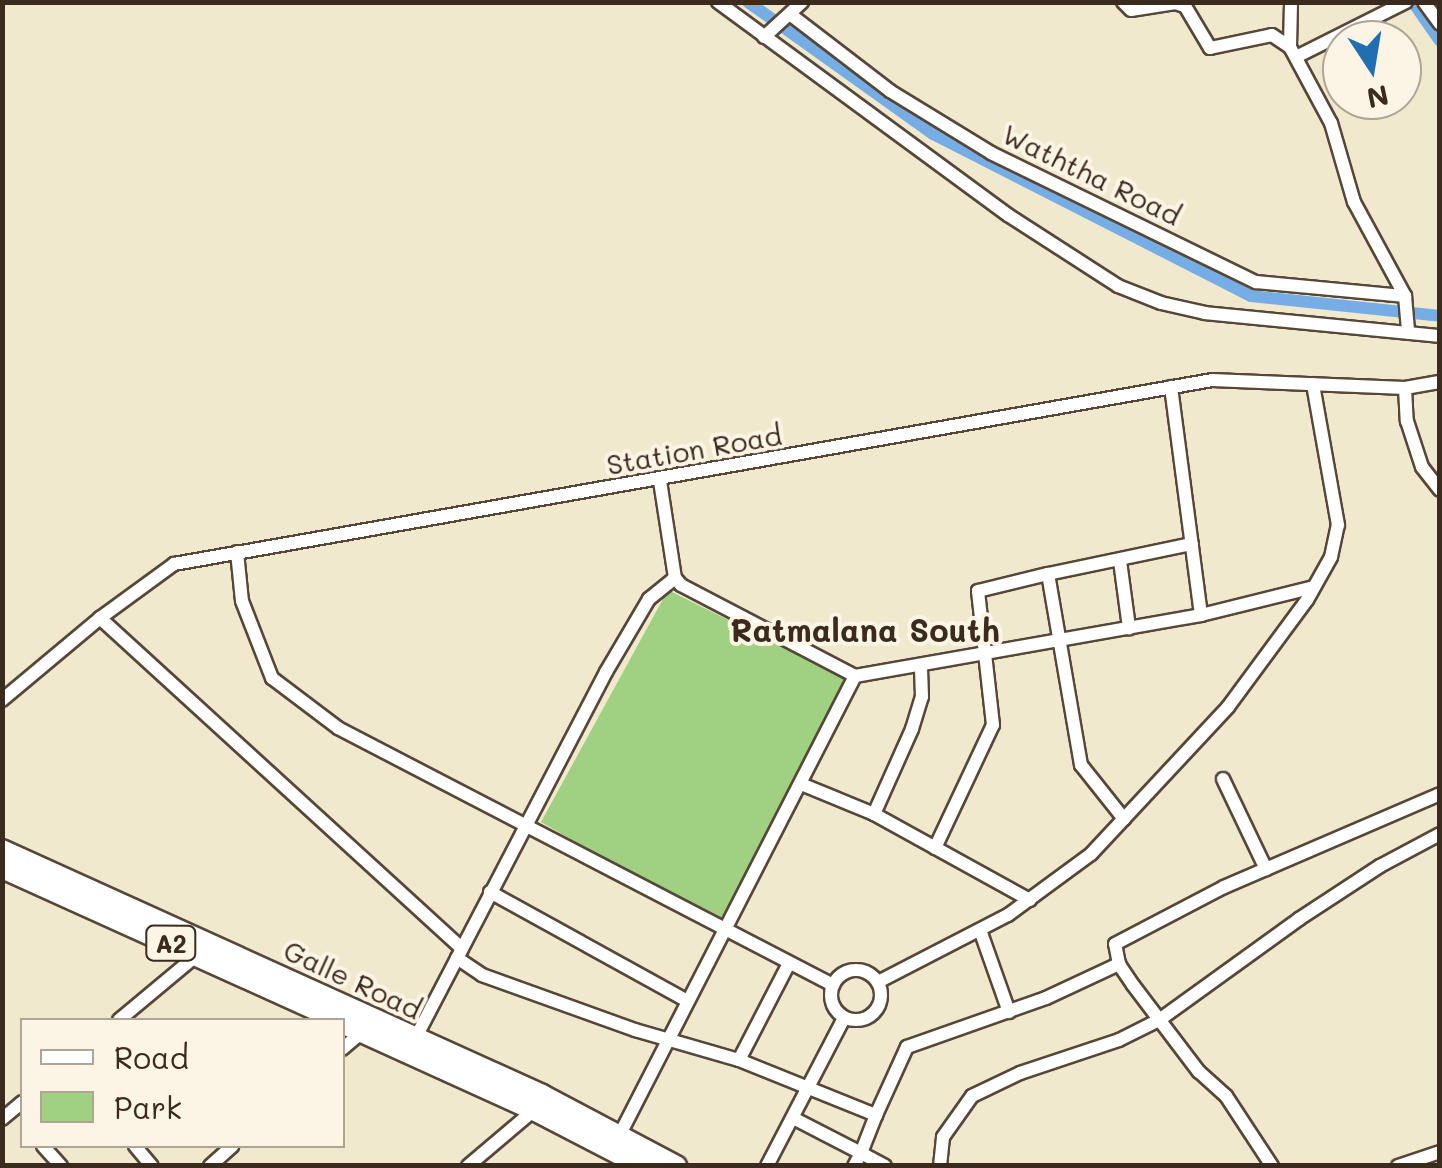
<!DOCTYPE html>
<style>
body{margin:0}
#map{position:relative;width:1442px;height:1168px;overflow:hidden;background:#f1e9cd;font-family:Mali,sans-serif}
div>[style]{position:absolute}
.green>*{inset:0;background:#9fd180}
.canal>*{height:12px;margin:-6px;padding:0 6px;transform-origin:6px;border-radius:6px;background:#75ade4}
.roads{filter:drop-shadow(2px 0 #564738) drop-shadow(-2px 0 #564738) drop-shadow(0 2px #564738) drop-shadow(0 -2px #564738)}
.minor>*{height:12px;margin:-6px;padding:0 6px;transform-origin:6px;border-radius:6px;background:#fff}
.minor>.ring{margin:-6px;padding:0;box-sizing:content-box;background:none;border:12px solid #fff;border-radius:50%}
.highway>*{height:20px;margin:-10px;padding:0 10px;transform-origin:10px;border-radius:10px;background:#fff}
span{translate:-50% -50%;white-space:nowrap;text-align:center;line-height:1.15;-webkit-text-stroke:8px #fcf5e5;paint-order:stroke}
.shield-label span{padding:2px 8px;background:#fcf5e5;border:2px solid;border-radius:8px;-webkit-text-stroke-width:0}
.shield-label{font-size:25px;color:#3b2a1e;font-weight:700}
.street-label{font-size:28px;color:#3b2a1e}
.quarter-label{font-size:32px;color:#3b2a1e;font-weight:700}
.frame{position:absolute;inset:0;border:5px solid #3b2a1e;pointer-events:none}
.legend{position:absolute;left:20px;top:1018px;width:325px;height:130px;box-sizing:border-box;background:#fcf5e5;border:2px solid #afa495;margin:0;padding:12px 18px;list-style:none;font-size:30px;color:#3b2a1e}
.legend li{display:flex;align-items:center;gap:20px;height:50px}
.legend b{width:50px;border:2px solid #afa495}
.north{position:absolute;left:1322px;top:20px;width:100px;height:100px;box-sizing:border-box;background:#fcf5e5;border:2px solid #afa495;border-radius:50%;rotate:168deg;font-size:28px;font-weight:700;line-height:40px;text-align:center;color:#3b2a1e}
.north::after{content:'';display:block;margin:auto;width:35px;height:45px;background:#1f6fb2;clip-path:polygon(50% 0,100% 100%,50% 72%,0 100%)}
</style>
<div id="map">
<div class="green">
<i style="clip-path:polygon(668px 590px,849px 680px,720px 925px,541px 822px)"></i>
</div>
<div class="canal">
<i style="left:748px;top:2px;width:227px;rotate:35.5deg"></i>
<i style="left:933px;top:134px;width:357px;rotate:27deg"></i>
<i style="left:1251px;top:296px;width:190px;rotate:6deg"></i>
<i style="left:1413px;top:2px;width:47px;rotate:55.3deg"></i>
</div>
<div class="roads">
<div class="minor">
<i style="left:718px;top:2px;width:360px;rotate:36.3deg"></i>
<i style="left:1008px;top:215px;width:131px;rotate:32.8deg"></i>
<i style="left:1118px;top:286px;width:46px;rotate:21.6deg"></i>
<i style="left:1161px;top:303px;width:45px;rotate:12.8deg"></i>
<i style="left:1205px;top:313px;width:236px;rotate:5.6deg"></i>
<i style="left:1123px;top:2px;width:11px;rotate:45deg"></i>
<i style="left:1131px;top:10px;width:45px;rotate:-9deg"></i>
<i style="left:1175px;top:3px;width:10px;rotate:17deg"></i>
<i style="left:1185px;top:6px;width:49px;rotate:59.2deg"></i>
<i style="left:1210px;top:48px;width:63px;rotate:-11.8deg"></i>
<i style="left:1272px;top:35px;width:22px;rotate:34deg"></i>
<i style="left:1290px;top:47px;width:86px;rotate:61.7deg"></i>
<i style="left:1331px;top:123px;width:82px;rotate:73.8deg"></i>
<i style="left:1354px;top:202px;width:107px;rotate:61.5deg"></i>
<i style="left:1405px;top:296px;width:37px;rotate:85deg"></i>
<i style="left:1424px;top:2px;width:27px;rotate:54deg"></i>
<i style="left:791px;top:15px;width:125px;rotate:37.5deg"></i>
<i style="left:890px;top:91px;width:119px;rotate:31.5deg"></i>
<i style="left:991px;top:153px;width:295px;rotate:26deg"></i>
<i style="left:1256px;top:282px;width:150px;rotate:5.4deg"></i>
<i style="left:764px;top:37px;width:52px;rotate:-42.6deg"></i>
<i style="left:1290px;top:47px;width:45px;rotate:-88.7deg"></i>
<i style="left:1296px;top:57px;width:123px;rotate:-26.6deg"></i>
<i style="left:1171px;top:387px;width:230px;rotate:82.5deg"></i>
<i style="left:1405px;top:388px;width:33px;rotate:87deg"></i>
<i style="left:1407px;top:421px;width:48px;rotate:71.9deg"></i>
<i style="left:1422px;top:467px;width:29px;rotate:52deg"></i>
<i style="left:660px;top:481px;width:98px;rotate:81.2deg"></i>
<i style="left:675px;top:578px;width:9px;rotate:49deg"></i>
<i style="left:681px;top:585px;width:196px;rotate:27.6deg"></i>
<i style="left:855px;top:676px;width:351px;rotate:-10deg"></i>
<i style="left:1201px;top:615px;width:116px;rotate:-13.9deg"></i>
<i style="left:237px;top:552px;width:49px;rotate:84.2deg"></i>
<i style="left:242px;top:601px;width:83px;rotate:68.7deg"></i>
<i style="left:272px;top:678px;width:83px;rotate:37.1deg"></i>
<i style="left:338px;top:728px;width:558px;rotate:27.44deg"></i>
<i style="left:1120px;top:561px;width:68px;rotate:82.3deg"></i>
<i style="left:100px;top:618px;width:490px;rotate:42.4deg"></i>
<i style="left:2px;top:700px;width:128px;rotate:-39.9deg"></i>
<i style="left:100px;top:618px;width:92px;rotate:-36.1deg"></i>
<i style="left:174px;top:564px;width:1054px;rotate:-10.05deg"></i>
<i style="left:1212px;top:380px;width:193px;rotate:2.4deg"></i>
<i style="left:1405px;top:388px;width:36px;rotate:-10deg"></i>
<i style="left:1223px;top:779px;width:100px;rotate:64.5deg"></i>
<i style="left:801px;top:784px;width:79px;rotate:22.3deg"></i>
<i style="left:874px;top:814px;width:178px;rotate:28.9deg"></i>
<i style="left:874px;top:814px;width:93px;rotate:-65.9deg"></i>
<i style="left:912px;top:729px;width:34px;rotate:-73deg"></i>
<i style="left:922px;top:697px;width:29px;rotate:-92deg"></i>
<i style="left:1124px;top:819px;width:69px;rotate:-128.5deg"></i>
<i style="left:1081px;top:765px;width:194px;rotate:-99.8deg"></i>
<i style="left:1048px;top:574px;width:147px;rotate:-11.8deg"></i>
<i style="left:935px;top:848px;width:136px;rotate:-64.8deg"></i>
<i style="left:993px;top:725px;width:135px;rotate:-96.4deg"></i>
<i style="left:978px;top:591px;width:72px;rotate:-13.7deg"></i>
<i style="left:490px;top:892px;width:224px;rotate:28.9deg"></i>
<i style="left:980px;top:930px;width:87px;rotate:70.5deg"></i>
<i style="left:457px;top:958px;width:30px;rotate:34deg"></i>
<i style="left:482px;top:975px;width:163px;rotate:19.8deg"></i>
<i style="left:635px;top:1030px;width:108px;rotate:16.1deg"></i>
<i style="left:739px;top:1060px;width:148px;rotate:21.9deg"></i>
<i style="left:876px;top:1115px;width:41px;rotate:111.5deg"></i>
<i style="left:861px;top:1153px;width:27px;rotate:28deg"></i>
<i class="ring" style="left:831px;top:970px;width:38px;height:38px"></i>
<i style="left:878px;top:982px;width:146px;rotate:-27.3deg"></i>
<i style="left:1008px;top:915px;width:103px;rotate:-36.3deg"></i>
<i style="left:1091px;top:854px;width:201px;rotate:-47deg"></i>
<i style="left:1228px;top:707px;width:133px;rotate:-53.6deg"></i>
<i style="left:1307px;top:600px;width:49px;rotate:-60.8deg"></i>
<i style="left:1331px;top:557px;width:33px;rotate:-78deg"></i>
<i style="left:1338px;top:525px;width:143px;rotate:-100.1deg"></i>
<i style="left:119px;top:1020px;width:102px;rotate:-39.8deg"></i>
<i style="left:415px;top:1039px;width:414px;rotate:-62.5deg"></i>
<i style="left:606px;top:672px;width:85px;rotate:-59.5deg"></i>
<i style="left:649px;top:599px;width:33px;rotate:-39deg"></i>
<i style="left:342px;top:1049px;width:26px;rotate:-40deg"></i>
<i style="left:739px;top:1060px;width:109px;rotate:-62.7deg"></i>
<i style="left:876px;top:1115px;width:75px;rotate:-65.5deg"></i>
<i style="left:907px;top:1047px;width:147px;rotate:-19.4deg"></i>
<i style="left:1046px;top:998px;width:81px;rotate:-25deg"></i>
<i style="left:2px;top:1119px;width:26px;rotate:-40deg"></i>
<i style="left:795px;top:1119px;width:74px;rotate:27.3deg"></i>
<i style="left:861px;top:1153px;width:15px;rotate:118deg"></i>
<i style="left:616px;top:1142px;width:524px;rotate:-62.85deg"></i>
<i style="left:43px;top:1146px;width:27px;rotate:48deg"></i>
<i style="left:135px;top:1146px;width:26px;rotate:50deg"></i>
<i style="left:210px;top:1166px;width:30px;rotate:-42deg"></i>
<i style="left:468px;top:1166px;width:87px;rotate:-40.3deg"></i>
<i style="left:767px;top:1166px;width:167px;rotate:-62.5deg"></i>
<i style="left:940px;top:1166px;width:29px;rotate:-84deg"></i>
<i style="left:943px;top:1137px;width:50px;rotate:-54.7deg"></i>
<i style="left:972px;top:1096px;width:53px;rotate:-25.6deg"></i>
<i style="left:1020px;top:1073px;width:104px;rotate:-18.4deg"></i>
<i style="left:1119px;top:1040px;width:45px;rotate:-26.6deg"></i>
<i style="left:1159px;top:1020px;width:173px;rotate:-35.8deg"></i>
<i style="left:1299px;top:919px;width:97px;rotate:-33.2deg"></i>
<i style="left:1380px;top:866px;width:68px;rotate:-28.1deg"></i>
<i style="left:1272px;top:1166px;width:84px;rotate:-123.3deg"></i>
<i style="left:1226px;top:1096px;width:36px;rotate:-138deg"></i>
<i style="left:1199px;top:1072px;width:109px;rotate:-127.2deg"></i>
<i style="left:1133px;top:985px;width:25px;rotate:-124deg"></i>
<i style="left:1119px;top:964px;width:20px;rotate:-101deg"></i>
<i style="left:1115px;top:944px;width:123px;rotate:-27.6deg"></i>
<i style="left:1224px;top:887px;width:235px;rotate:-23.3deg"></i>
<i style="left:1398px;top:1166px;width:44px;rotate:-18.4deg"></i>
</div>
<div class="highway">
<i style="left:2px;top:850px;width:593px;rotate:24.4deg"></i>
<i style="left:542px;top:1095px;width:152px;rotate:27.9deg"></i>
<i style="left:2px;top:868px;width:369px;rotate:24.3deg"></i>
<i style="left:342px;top:1023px;width:211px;rotate:24.4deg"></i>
<i style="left:534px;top:1110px;width:122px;rotate:27.4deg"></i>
</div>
</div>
<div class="shield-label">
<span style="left:171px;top:943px">A2</span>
</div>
<div class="street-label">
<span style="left:1092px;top:174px;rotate:26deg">Waththa Road</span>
<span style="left:694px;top:449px;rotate:-10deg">Station Road</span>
<span style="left:353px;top:979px;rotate:25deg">Galle Road</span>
</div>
<div class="quarter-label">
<span style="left:865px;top:629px">Ratmalana South</span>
</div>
<div class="frame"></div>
<ul class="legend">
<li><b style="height:12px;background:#fff"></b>Road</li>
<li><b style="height:28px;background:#9fd180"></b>Park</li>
</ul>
<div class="north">N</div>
</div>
